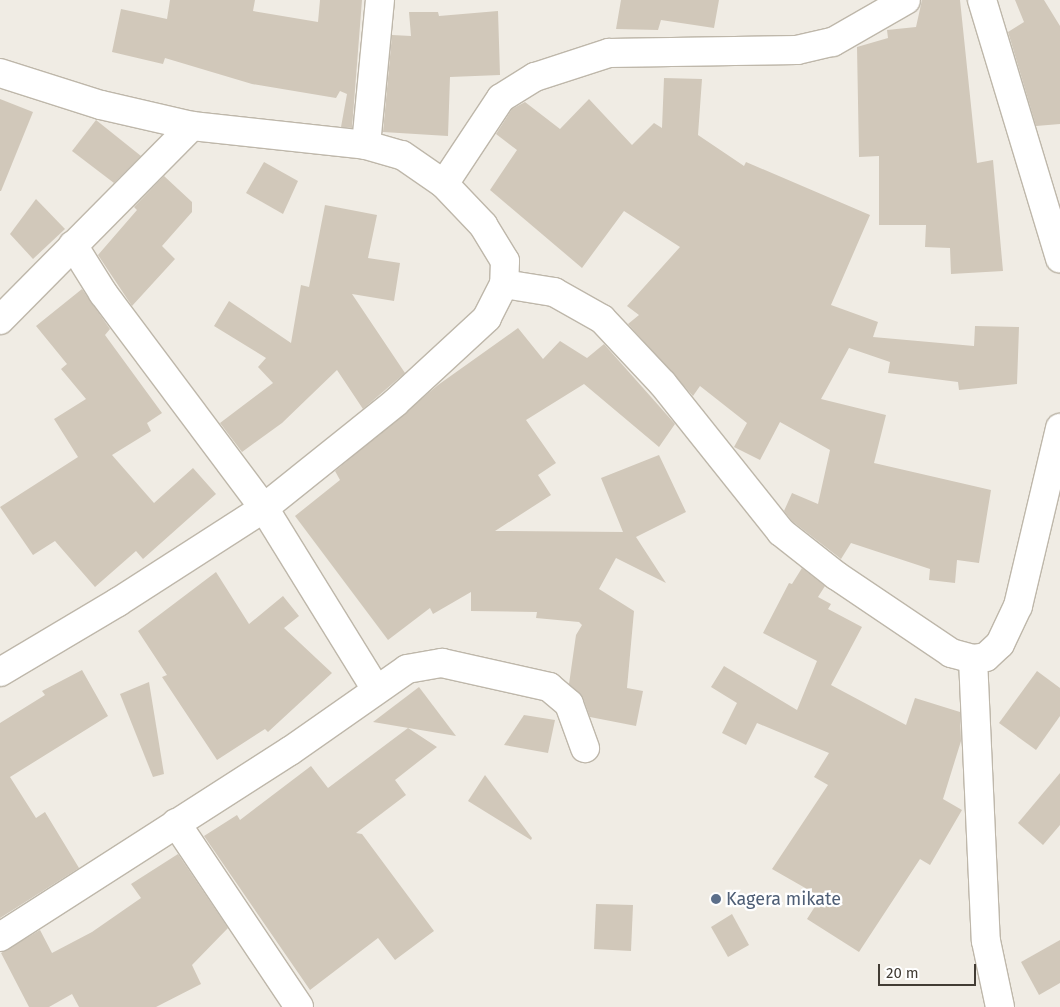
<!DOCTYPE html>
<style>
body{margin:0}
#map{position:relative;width:1060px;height:1007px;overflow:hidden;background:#f0ece4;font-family:"Fira Sans",sans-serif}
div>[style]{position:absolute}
.building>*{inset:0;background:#d1c8ba}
.roads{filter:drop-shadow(1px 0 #beb7aa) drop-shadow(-1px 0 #beb7aa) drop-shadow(0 1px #beb7aa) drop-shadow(0 -1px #beb7aa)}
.street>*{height:28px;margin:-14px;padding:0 14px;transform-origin:14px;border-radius:14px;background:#fff}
.dots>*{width:14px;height:14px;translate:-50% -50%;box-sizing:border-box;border:2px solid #fff;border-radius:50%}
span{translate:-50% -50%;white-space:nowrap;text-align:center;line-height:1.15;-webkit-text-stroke:4.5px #fff;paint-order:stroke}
.service-label{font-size:18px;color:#4e5e75}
.left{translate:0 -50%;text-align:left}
.scale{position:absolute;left:878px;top:964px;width:98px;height:22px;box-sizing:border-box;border:2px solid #423c34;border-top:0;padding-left:6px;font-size:15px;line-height:18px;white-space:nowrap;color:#423c34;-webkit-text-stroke:4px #fff;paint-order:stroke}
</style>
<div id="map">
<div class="building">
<i style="clip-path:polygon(170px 0,255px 0,253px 11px,318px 22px,320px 0,362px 0,352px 128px,341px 127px,347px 94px,340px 91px,336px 98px,252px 84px,165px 58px,163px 64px,112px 52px,121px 9px,167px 19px)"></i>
<i style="clip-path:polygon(621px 0,719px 0,714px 28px,661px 20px,658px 30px,616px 29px)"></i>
<i style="clip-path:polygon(922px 0,960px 0,977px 163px,993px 160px,1003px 271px,951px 274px,950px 248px,925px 247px,926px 225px,879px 225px,879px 156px,859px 157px,857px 47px,888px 38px,887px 30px,916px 27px)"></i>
<i style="clip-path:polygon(1015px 0,1044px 0,1060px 26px,1060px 124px,1036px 126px,1008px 32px,1024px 22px)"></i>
<i style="clip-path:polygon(498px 11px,500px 75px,450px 77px,448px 136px,383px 132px,392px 35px,411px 36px,409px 12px,438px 12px,439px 16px)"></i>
<i style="clip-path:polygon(664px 78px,702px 79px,698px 135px,744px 166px,746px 162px,870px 215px,831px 305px,878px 322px,873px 337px,974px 346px,975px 326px,1019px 327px,1017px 384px,959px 390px,958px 382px,888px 373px,890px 362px,849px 348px,821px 399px,886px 415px,874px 463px,991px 490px,979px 563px,957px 560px,955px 583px,929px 580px,930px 569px,851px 543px,841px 559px,792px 521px,784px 511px,792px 493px,818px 504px,830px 450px,780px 422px,760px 460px,734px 447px,747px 423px,700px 386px,693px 396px,628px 324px,639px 315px,627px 306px,680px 247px,624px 211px,582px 268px,490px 190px,517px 150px,496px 134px,512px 109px,525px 102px,560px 129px,589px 99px,632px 145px,654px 123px,662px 128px)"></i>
<i style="clip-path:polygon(0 99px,33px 112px,1px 191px,0 191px)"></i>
<i style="clip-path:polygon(96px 120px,141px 156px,114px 183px,72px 151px)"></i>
<i style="clip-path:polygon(264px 162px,298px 181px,283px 214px,246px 193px)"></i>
<i style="clip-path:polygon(164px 176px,192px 202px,192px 212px,162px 246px,175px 259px,132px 306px,98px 255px,137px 210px,134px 207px)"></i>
<i style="clip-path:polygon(36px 199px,65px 229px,33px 259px,10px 234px)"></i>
<i style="clip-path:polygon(325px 205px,377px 215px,368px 258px,400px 263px,394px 301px,352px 294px,405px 373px,363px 409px,337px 370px,282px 423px,242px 452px,220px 423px,273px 383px,258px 367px,266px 358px,214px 326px,229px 301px,291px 343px,301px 285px,309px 287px)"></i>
<i style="clip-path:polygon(82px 289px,110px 329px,105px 335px,162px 413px,147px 423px,151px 431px,112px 455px,154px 503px,193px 468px,216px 494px,143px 559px,136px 551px,95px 587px,55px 541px,33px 555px,0 507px,78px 457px,54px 419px,86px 399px,61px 369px,67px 364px,36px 326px)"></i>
<i style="clip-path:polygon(518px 328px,543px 359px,560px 341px,587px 358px,604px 344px,675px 424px,659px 447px,584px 384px,526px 420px,556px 463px,538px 475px,551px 495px,495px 531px,623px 532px,601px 478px,659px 455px,686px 512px,636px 537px,666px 583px,616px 558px,599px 589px,634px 611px,627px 688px,643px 691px,636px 726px,590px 717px,583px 698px,569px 684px,576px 635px,582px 625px,579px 622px,536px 618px,537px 612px,471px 611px,471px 592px,433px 614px,430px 608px,388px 640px,295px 516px,340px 480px,335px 471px,438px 385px)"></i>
<i style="clip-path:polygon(802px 568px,825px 586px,818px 597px,831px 604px,828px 609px,862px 627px,831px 685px,906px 725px,915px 698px,960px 712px,961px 741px,943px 799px,962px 810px,930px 865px,920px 859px,859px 952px,807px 919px,821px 897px,772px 869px,828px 785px,814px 777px,829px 753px,757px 723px,746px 745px,722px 733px,737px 703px,711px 687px,724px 666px,797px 710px,817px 661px,763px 633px,789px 583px,792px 584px)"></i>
<i style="clip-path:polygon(216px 572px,249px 624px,283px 596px,299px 616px,284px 628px,332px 673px,268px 732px,265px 729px,217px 760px,162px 677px,167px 675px,138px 631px)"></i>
<i style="clip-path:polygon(82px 670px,108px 716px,10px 777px,36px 818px,45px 812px,79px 868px,0 918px,0 723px,45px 695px,42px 691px)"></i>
<i style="clip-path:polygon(1037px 671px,1060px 688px,1060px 716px,1036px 750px,999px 723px)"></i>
<i style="clip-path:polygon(149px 682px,164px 774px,153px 777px,120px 694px)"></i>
<i style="clip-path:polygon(419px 687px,456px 736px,373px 722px)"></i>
<i style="clip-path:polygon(524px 715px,555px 720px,548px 753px,504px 745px)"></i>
<i style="clip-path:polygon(408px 728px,437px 747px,395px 780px,406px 795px,356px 833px,362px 834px,434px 931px,395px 960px,378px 938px,310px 990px,204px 836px,237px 815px,240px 820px,311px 766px,328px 788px)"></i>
<i style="clip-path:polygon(1060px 773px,1060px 825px,1043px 845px,1018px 823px)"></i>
<i style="clip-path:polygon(485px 775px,532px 838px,531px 840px,468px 801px)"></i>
<i style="clip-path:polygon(178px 854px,228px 928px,192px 965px,201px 984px,156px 1007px,79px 1007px,72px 994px,49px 1007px,29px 1007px,1px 953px,40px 930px,52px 953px,92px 932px,141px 898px,131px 884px)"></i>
<i style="clip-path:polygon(596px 904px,633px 905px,631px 951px,594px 949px)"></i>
<i style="clip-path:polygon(732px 914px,749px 945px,728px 957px,711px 927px)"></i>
<i style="clip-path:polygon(1060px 940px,1060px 983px,1039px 995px,1021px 962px)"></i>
</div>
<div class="roads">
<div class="street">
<i style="left:982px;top:0;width:270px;rotate:73.2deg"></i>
<i style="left:0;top:73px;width:106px;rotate:17.6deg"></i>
<i style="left:101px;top:105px;width:93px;rotate:13deg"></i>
<i style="left:192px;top:126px;width:175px;rotate:6.2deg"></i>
<i style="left:366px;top:145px;width:37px;rotate:16deg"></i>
<i style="left:402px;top:155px;width:51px;rotate:34.6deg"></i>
<i style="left:444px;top:184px;width:57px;rotate:46.4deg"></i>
<i style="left:483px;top:225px;width:42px;rotate:58.6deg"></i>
<i style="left:505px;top:261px;width:23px;rotate:92deg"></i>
<i style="left:504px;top:284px;width:38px;rotate:117deg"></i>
<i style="left:487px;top:318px;width:125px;rotate:137.3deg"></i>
<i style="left:395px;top:403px;width:168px;rotate:141.3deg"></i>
<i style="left:264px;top:508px;width:174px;rotate:147.2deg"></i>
<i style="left:118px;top:602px;width:137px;rotate:149.3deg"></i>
<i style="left:366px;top:145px;width:146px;rotate:-84.5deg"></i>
<i style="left:444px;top:184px;width:103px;rotate:-56.5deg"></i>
<i style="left:501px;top:98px;width:40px;rotate:-32deg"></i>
<i style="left:535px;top:77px;width:78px;rotate:-18deg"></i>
<i style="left:609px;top:53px;width:188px;rotate:-0.9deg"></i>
<i style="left:797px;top:50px;width:37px;rotate:-13deg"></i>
<i style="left:833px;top:42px;width:84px;rotate:-29.9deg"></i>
<i style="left:73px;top:245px;width:57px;rotate:58deg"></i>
<i style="left:103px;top:293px;width:269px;rotate:53.2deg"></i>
<i style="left:264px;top:508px;width:213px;rotate:58.3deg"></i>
<i style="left:504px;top:284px;width:51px;rotate:9.1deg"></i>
<i style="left:554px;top:292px;width:55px;rotate:29.4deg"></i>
<i style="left:602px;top:319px;width:89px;rotate:46.8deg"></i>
<i style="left:663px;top:384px;width:189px;rotate:51.4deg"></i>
<i style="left:781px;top:532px;width:71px;rotate:38.2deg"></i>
<i style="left:837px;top:576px;width:138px;rotate:34deg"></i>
<i style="left:951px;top:653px;width:23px;rotate:15deg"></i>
<i style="left:973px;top:659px;width:13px;rotate:-9deg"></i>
<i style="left:986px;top:657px;width:19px;rotate:-43deg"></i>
<i style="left:1000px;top:644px;width:42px;rotate:-64.7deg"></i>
<i style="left:1018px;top:606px;width:183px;rotate:-76.7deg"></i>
<i style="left:0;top:320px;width:273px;rotate:-45.3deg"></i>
<i style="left:973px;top:659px;width:282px;rotate:87.4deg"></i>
<i style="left:986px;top:941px;width:67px;rotate:78deg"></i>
<i style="left:176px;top:823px;width:221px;rotate:56.2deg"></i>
<i style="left:0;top:937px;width:345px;rotate:-32.7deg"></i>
<i style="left:290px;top:751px;width:143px;rotate:-35deg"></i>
<i style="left:407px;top:669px;width:36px;rotate:-10deg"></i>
<i style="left:442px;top:663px;width:110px;rotate:12.6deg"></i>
<i style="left:549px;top:687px;width:26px;rotate:40deg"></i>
<i style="left:569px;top:704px;width:47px;rotate:70deg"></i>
</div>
</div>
<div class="dots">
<i style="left:716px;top:899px;background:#5c6f8a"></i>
</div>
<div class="service-label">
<span class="left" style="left:726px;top:899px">Kagera mikate</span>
</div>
<div class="scale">20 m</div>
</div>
